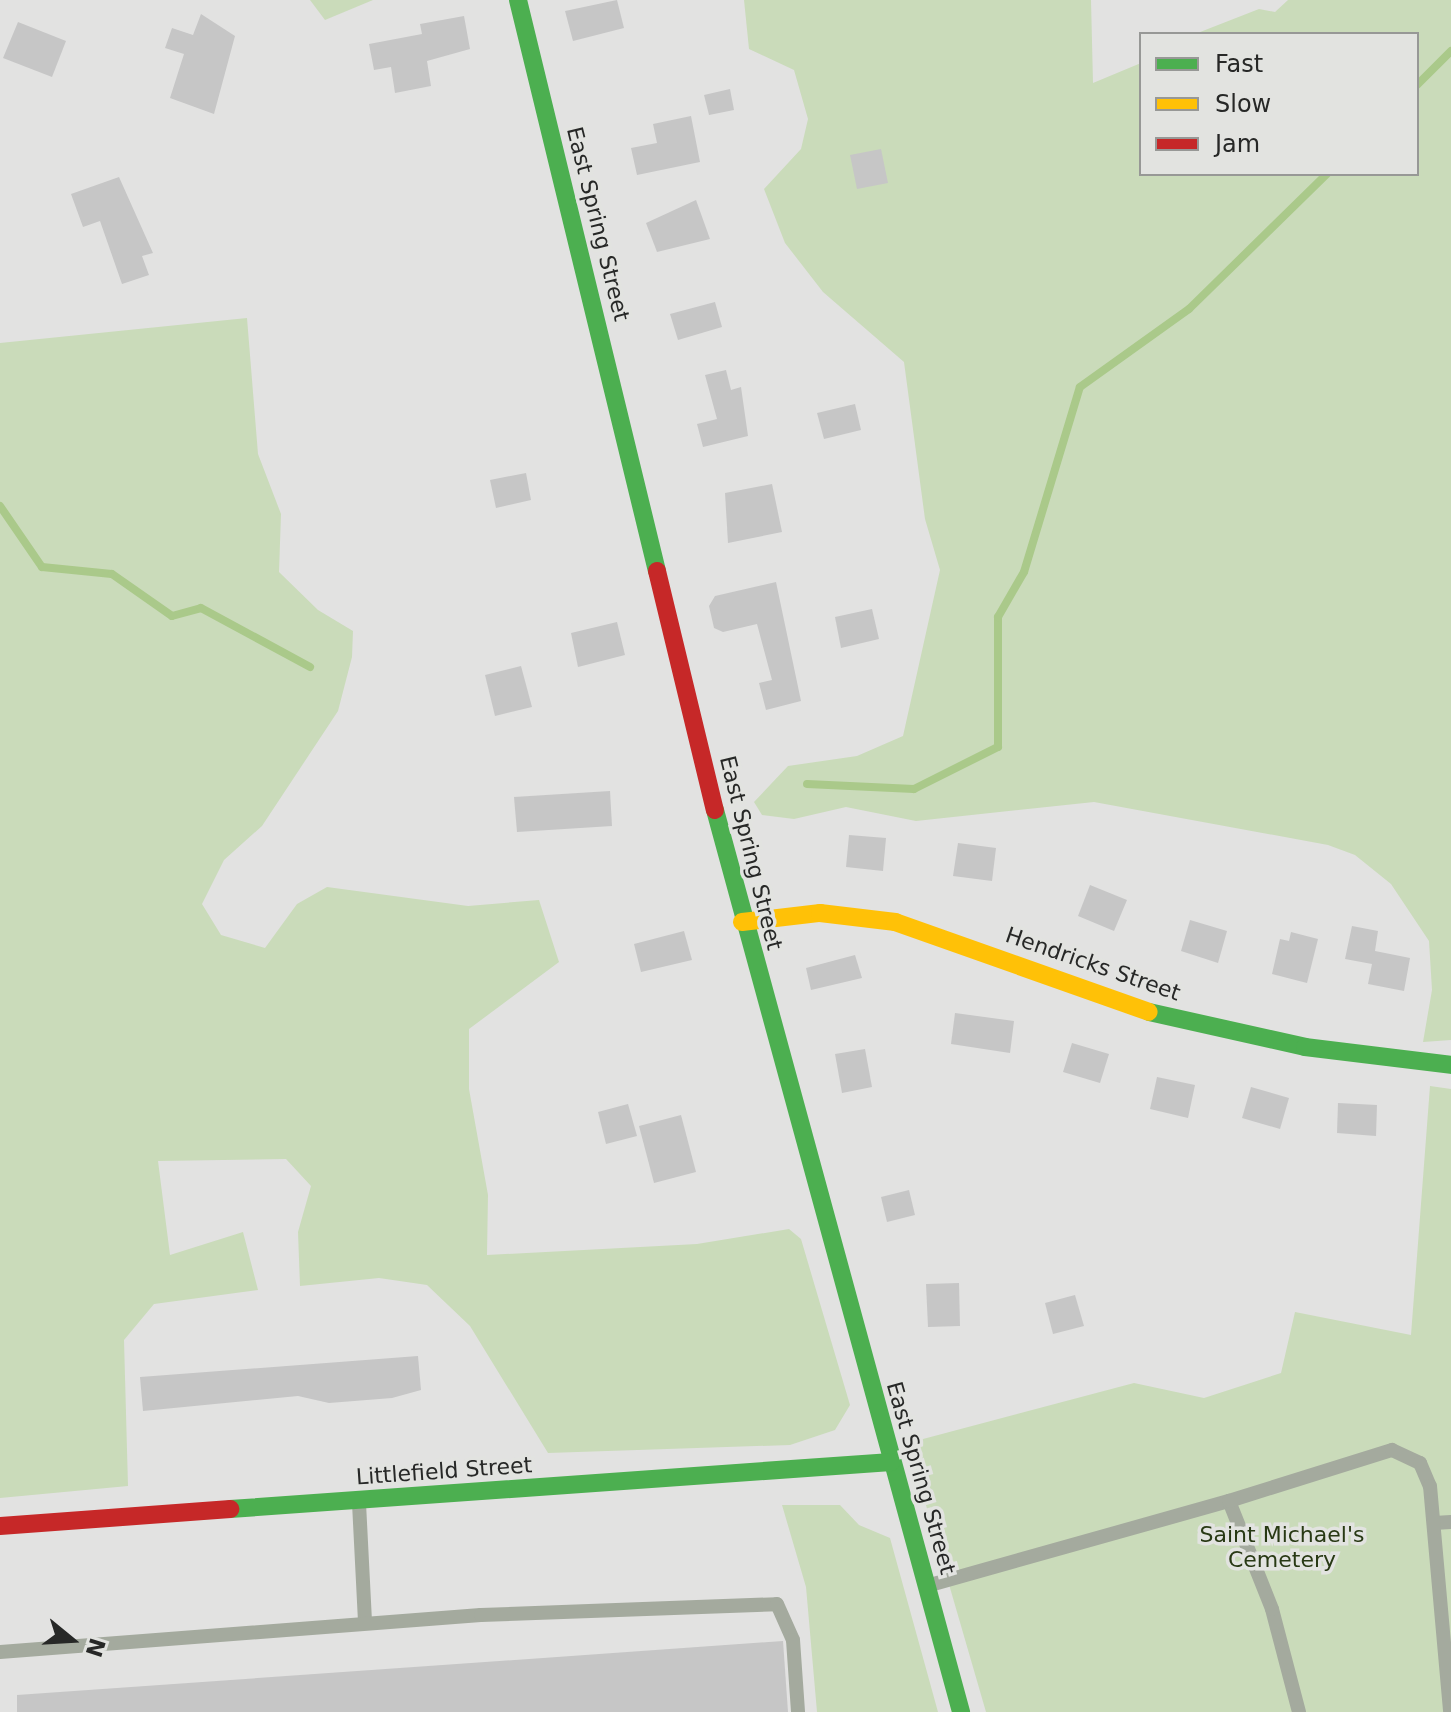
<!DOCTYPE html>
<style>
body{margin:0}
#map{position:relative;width:1451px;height:1712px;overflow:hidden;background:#e2e2e1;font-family:"DejaVu Sans",sans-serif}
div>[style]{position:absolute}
.green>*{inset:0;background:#cadbba}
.stream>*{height:8px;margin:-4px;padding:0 4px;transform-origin:4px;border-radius:4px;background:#aac98a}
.building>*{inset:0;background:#c6c6c6}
.lane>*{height:14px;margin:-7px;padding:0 7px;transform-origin:7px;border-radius:7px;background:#a4aa9e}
.fast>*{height:18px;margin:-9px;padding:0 9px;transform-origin:9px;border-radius:9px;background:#4caf50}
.slow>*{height:18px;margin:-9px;padding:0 9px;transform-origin:9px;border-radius:9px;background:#ffc107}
.jam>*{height:18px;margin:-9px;padding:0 9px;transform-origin:9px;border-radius:9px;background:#c62828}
span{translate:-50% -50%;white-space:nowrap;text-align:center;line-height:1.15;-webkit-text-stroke:7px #e2e3e0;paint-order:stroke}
.street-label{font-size:22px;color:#272827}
.park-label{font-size:22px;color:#283914}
.legend{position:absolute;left:1139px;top:32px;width:280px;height:144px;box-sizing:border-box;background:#e2e3e0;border:2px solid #979896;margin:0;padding:10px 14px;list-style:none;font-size:24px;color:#272827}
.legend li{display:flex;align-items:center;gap:16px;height:40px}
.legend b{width:40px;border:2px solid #979896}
.north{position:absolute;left:32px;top:1600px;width:80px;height:80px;-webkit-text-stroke:6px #e2e3e0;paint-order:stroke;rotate:108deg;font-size:22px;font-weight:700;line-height:32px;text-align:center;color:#272827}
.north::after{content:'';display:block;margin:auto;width:28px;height:36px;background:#272827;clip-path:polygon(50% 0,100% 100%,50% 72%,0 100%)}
</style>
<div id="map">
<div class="green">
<i style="clip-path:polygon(310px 0,373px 0,325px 20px)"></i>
<i style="clip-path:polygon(744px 0,1091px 0,1093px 83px,1141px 63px,1141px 174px,1417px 174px,1417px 34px,1195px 34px,1259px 9px,1275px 12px,1288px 0,1451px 0,1451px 1040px,1423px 1042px,1432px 990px,1429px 941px,1391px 884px,1355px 855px,1328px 845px,1094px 802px,916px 821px,846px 807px,794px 819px,762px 815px,754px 802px,788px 766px,857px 756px,903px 736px,940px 570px,925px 519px,904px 362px,823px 292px,785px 243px,764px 189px,801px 149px,808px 119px,794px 70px,749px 49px)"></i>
<i style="clip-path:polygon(247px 318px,258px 454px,281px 514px,279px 572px,318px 610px,353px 631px,352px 657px,338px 711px,262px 826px,224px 860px,202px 904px,221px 935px,265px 948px,297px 904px,327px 887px,468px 906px,539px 900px,559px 962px,469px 1029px,469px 1089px,488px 1195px,487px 1255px,697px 1244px,789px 1229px,801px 1239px,850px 1405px,835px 1430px,790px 1445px,548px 1453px,470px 1326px,427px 1285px,379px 1278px,300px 1286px,298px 1232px,311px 1186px,286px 1159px,158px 1161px,170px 1255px,243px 1232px,258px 1290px,154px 1304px,124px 1340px,128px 1486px,0 1498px,0 343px)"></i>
<i style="clip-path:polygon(1430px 1086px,1451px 1089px,1451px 1712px,986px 1712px,908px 1443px,1134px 1383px,1204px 1398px,1281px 1373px,1295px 1312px,1411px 1335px)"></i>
<i style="clip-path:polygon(782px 1505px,840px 1505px,859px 1525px,890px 1538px,938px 1712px,817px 1712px,806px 1587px)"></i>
</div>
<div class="stream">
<i style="left:1417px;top:85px;width:48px;rotate:-45deg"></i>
<i style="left:0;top:506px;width:74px;rotate:55.5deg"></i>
<i style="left:42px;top:567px;width:70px;rotate:5.7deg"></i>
<i style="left:112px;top:574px;width:73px;rotate:35deg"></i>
<i style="left:172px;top:616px;width:30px;rotate:-15deg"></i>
<i style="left:201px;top:608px;width:124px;rotate:28.4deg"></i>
<i style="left:807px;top:784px;width:107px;rotate:2.7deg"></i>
<i style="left:914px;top:789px;width:94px;rotate:-26.6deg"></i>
<i style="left:998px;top:747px;width:130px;rotate:-90deg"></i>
<i style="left:998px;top:617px;width:52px;rotate:-60deg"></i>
<i style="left:1024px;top:572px;width:193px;rotate:-73.2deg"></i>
<i style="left:1080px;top:387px;width:134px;rotate:-35.6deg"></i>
<i style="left:1189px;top:309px;width:193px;rotate:-44.4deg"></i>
</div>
<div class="building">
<i style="clip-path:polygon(617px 0,624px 28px,573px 41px,565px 11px)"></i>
<i style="clip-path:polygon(201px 14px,235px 36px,214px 114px,170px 98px,184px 54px,165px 48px,172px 28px,193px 35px)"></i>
<i style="clip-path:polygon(464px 16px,470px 49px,427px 61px,431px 86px,395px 93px,391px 67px,374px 70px,369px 44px,422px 34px,420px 24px)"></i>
<i style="clip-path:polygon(18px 22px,66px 41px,52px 77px,3px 58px)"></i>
<i style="clip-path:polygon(730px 89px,734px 110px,709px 115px,704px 95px)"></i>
<i style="clip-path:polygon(691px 116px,700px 162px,637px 175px,631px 148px,657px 143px,653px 124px)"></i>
<i style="clip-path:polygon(881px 149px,888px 183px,857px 189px,850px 155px)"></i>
<i style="clip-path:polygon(119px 177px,153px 253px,142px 256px,149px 275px,122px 284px,100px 221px,83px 227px,71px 194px)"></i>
<i style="clip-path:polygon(696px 200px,710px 239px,657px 252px,646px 223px)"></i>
<i style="clip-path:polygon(715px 302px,722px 327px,678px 340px,670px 314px)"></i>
<i style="clip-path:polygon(726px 370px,731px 390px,741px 387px,748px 436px,703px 447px,697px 424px,717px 419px,705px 375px)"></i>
<i style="clip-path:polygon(855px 404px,861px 430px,824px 439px,817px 413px)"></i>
<i style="clip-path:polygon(526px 473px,531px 500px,496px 508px,490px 480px)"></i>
<i style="clip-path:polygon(772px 484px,782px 532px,728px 543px,725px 493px)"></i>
<i style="clip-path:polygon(776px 582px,801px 701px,766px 710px,759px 683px,772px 680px,757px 624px,723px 632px,714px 628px,709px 606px,715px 596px)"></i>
<i style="clip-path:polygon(872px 609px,879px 639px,841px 648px,835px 617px)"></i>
<i style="clip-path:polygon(617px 622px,625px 655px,578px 667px,571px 633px)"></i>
<i style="clip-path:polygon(521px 666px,532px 707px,495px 716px,485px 675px)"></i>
<i style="clip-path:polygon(610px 791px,612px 826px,517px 832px,514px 797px)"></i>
<i style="clip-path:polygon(849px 835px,886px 838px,883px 871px,846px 867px)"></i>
<i style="clip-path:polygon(958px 843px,996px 848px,992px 881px,953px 876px)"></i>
<i style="clip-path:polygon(1090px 885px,1127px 900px,1114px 931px,1078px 916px)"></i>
<i style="clip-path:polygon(1190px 920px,1227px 931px,1218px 963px,1181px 951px)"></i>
<i style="clip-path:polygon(1352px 926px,1378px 931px,1375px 951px,1410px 958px,1404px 991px,1368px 984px,1372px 964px,1345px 959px)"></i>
<i style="clip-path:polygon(684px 931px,692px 960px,641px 972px,634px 944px)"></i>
<i style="clip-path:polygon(1291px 932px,1318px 939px,1307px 983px,1272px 974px,1280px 939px,1289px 941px)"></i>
<i style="clip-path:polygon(855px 955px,862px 978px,811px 990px,806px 968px)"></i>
<i style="clip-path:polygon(955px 1013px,1014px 1021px,1010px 1053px,951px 1044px)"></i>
<i style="clip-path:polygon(1072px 1043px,1109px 1054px,1100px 1083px,1063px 1072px)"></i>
<i style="clip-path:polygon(865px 1049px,872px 1087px,842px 1093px,835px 1054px)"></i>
<i style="clip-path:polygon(1157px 1077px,1195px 1085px,1188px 1118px,1150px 1109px)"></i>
<i style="clip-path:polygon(1251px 1087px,1289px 1098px,1280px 1129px,1242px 1118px)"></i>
<i style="clip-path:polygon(1338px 1103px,1377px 1105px,1376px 1136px,1337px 1133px)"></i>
<i style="clip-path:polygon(628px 1104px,637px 1136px,606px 1144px,598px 1112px)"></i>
<i style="clip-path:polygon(681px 1115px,696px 1172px,654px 1183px,639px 1126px)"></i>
<i style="clip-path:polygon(909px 1190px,915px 1215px,887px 1222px,881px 1197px)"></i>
<i style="clip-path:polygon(959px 1283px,960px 1326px,928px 1327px,926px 1284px)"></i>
<i style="clip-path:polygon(1075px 1295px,1084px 1326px,1053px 1334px,1045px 1303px)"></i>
<i style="clip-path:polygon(418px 1356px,421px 1390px,392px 1398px,329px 1403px,298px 1396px,143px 1411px,140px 1377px)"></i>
<i style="clip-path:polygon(783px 1641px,788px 1712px,17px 1712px,17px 1695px)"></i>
</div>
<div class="lane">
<i style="left:359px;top:1503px;width:119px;rotate:87.1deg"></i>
<i style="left:1434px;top:1523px;width:17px;rotate:-3deg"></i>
<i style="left:930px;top:1585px;width:311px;rotate:-15.7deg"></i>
<i style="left:0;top:1652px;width:482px;rotate:-4.4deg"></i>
<i style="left:481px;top:1615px;width:296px;rotate:-2.1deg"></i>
<i style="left:777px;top:1604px;width:39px;rotate:66deg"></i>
<i style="left:793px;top:1640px;width:72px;rotate:86deg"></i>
<i style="left:1299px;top:1712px;width:106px;rotate:-104.7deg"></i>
<i style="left:1272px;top:1609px;width:116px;rotate:-111.7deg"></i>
<i style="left:1229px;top:1501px;width:171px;rotate:-17.4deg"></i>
<i style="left:1392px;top:1450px;width:31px;rotate:25deg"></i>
<i style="left:1420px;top:1463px;width:25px;rotate:67deg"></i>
<i style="left:1430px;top:1486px;width:227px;rotate:84.9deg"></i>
</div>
<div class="fast">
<i style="left:518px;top:0;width:588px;rotate:76.32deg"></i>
<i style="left:715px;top:810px;width:935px;rotate:74.74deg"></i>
<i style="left:1149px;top:1012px;width:160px;rotate:12.6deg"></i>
<i style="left:1305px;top:1047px;width:147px;rotate:7deg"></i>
<i style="left:230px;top:1509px;width:663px;rotate:-4.07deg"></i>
</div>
<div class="slow">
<i style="left:742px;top:922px;width:79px;rotate:-6.6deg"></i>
<i style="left:820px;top:913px;width:76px;rotate:6.8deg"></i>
<i style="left:895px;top:922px;width:269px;rotate:19.5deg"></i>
</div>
<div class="jam">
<i style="left:657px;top:571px;width:246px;rotate:76.4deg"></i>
<i style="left:0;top:1526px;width:231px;rotate:-4.2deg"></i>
</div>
<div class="street-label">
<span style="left:598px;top:224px;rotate:76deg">East Spring Street</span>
<span style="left:751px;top:853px;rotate:76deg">East Spring Street</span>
<span style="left:1093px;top:964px;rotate:19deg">Hendricks Street</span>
<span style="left:444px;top:1471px;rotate:-4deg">Littlefield Street</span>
<span style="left:921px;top:1478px;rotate:74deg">East Spring Street</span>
</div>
<div class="park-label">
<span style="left:1282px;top:1547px">Saint Michael's<br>Cemetery</span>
</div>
<ul class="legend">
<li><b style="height:10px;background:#4caf50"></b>Fast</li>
<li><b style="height:10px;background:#ffc107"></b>Slow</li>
<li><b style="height:10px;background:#c62828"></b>Jam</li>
</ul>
<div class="north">N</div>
</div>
